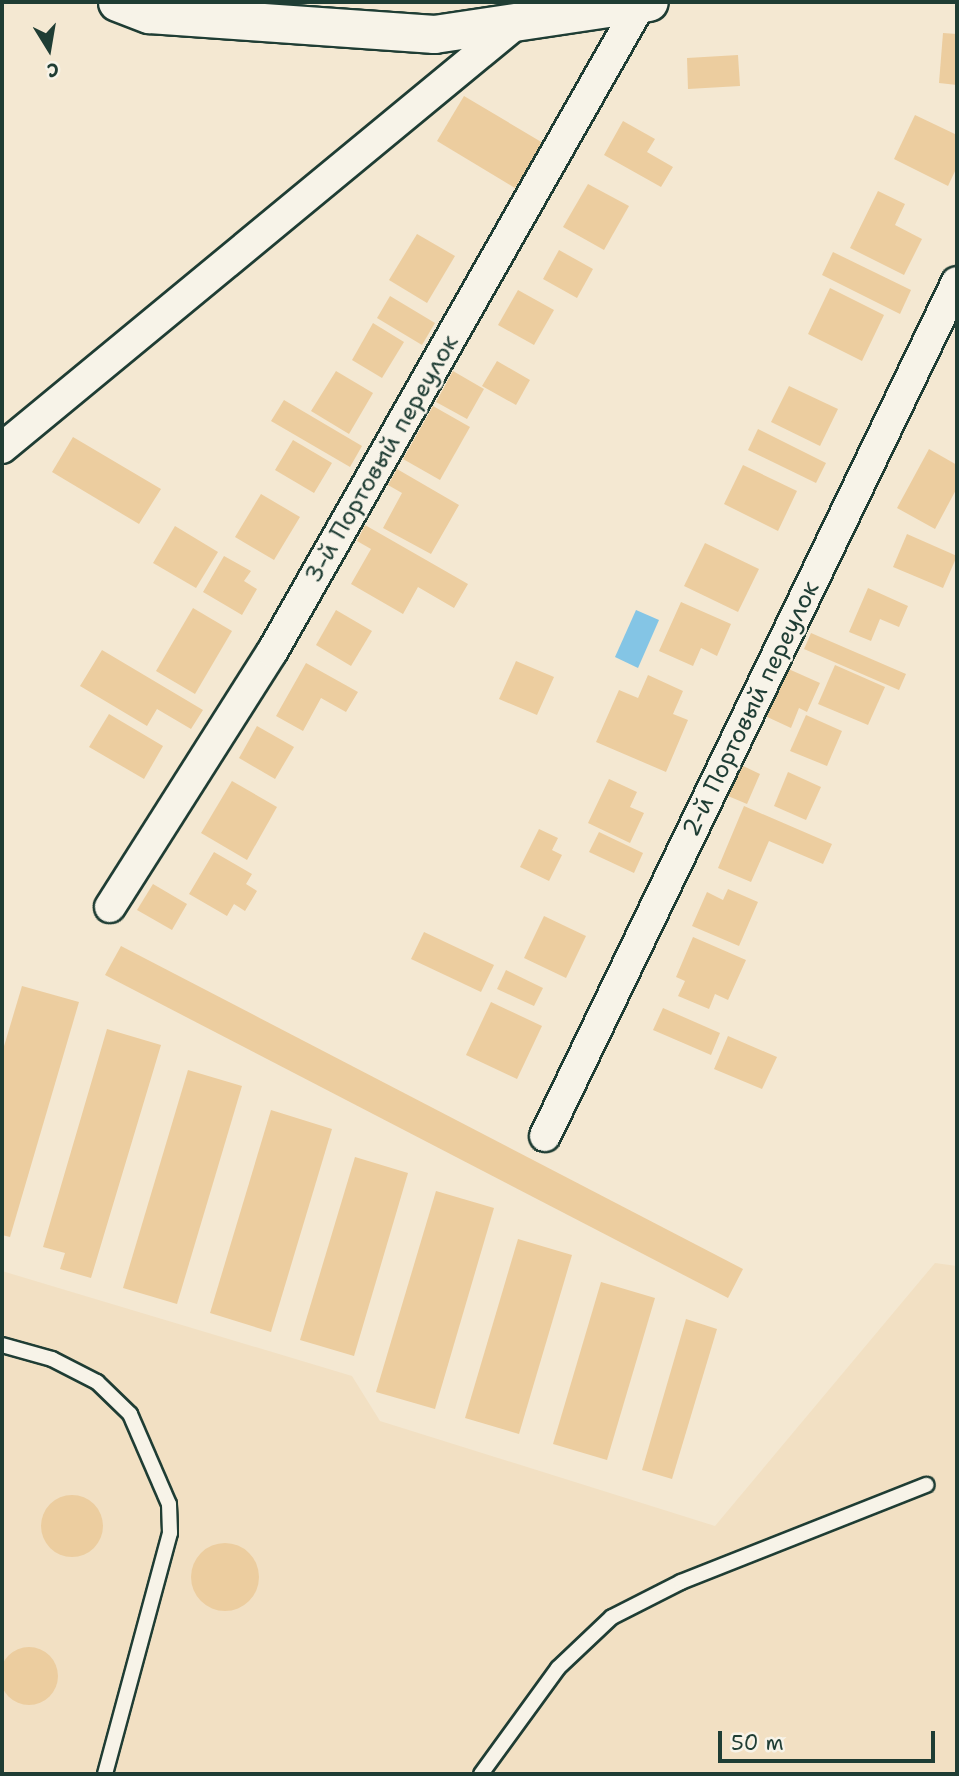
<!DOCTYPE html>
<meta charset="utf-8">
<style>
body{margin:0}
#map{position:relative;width:959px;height:1776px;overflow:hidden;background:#f4e8d2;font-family:"Shantell Sans",sans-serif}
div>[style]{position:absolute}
.built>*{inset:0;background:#f2e0c3}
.water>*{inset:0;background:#84c5e5}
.building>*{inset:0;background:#eccd9f}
.round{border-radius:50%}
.roads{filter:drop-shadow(2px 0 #1f3d34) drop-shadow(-2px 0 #1f3d34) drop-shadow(0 2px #1f3d34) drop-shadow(0 -2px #1f3d34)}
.service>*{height:14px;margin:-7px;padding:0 7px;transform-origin:7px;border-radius:7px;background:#f7f3e8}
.minor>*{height:30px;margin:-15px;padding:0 15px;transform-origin:15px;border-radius:15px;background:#f7f3e8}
.tertiary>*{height:37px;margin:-18.5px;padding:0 18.5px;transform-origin:18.5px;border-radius:18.5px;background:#f7f3e8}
span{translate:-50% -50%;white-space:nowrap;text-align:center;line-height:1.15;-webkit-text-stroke:5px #f7f3e8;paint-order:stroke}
.street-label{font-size:24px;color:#1f3d34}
.frame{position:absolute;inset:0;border:4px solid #1f3d34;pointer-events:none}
.north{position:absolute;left:14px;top:14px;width:70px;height:70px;-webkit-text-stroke:5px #f7f3e8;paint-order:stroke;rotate:169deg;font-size:19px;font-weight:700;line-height:28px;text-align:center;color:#1f3d34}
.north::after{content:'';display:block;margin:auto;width:24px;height:32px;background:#1f3d34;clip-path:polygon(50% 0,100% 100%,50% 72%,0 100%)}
.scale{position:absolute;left:718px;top:1731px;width:217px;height:32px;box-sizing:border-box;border:4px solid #1f3d34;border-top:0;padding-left:9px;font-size:21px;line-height:24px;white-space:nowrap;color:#1f3d34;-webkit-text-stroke:5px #f7f3e8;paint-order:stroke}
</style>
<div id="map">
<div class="built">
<i style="clip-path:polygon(935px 1263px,957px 1266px,957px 1774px,2px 1774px,2px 1271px,352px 1376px,380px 1421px,715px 1526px)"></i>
</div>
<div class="water">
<i style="clip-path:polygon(636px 610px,659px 620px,638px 668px,615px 657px)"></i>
</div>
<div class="building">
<i style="clip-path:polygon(943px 33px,957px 34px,957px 85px,939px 83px)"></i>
<i style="clip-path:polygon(738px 55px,740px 86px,688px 89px,687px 58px)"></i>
<i style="clip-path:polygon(464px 96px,543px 143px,515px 188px,437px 141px)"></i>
<i style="clip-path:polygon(915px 115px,957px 135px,957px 167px,948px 186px,894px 159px)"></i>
<i style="clip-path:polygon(623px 121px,655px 139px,647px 152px,673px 167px,661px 187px,604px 155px)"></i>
<i style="clip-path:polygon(588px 184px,629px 206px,604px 250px,563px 227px)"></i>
<i style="clip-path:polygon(878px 191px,905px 204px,895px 225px,922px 239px,904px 275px,850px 248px)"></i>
<i style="clip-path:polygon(417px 234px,455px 256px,427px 303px,389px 280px)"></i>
<i style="clip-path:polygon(559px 250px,593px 269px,577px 298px,543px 279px)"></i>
<i style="clip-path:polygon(833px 252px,911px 290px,900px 314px,822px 275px)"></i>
<i style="clip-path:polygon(830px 288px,884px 315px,862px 361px,808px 334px)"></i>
<i style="clip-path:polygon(518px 290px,554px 310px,534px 345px,498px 325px)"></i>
<i style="clip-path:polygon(390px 296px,435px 323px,422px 345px,377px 318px)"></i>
<i style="clip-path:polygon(373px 323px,404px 342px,382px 378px,352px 360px)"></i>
<i style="clip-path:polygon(497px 361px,530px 380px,516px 405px,482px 386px)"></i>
<i style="clip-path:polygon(336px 371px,373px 393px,349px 434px,311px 411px)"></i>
<i style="clip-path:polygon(453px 371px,484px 389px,467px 419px,436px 402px)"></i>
<i style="clip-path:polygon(789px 386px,838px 409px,820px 446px,771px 422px)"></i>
<i style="clip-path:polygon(284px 400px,362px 446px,350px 467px,271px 421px)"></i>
<i style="clip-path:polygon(433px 406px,470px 427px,440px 480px,403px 459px)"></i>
<i style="clip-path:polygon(758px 429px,826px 463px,816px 483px,748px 450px)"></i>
<i style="clip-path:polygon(73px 437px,161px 489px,139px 524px,52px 472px)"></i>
<i style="clip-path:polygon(293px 440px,332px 463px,314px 493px,275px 470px)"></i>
<i style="clip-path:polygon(929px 449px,957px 465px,957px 488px,935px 529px,897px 508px)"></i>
<i style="clip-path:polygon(743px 465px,797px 491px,778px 531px,724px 504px)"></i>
<i style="clip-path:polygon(397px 469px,459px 505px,431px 554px,383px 528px,402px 493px,388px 485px)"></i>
<i style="clip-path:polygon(261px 494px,300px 517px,274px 560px,235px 537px)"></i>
<i style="clip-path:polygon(365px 525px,468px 584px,454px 608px,418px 587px,403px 614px,351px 584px,371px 549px,357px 541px)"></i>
<i style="clip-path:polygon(175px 526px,218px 552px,196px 588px,153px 563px)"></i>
<i style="clip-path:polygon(907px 534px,957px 556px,943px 588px,893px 567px)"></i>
<i style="clip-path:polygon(705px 543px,759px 569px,738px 612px,684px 586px)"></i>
<i style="clip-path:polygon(224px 556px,251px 571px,244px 581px,257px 589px,242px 615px,203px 592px)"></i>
<i style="clip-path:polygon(868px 588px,908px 606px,899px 627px,880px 619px,871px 641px,849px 632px)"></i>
<i style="clip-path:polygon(681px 602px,731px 624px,717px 656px,701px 648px,693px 666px,659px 651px)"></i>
<i style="clip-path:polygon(193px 608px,232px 631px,195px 694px,156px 671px)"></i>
<i style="clip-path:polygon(336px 610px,372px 631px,351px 666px,316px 645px)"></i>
<i style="clip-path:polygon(811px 633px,906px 674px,899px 690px,804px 649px)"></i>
<i style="clip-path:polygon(102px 650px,203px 710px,191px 729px,157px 709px,147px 726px,80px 686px)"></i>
<i style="clip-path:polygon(516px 661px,554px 677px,537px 715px,499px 699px)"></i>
<i style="clip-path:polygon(306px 663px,358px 692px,346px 712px,321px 698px,303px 731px,276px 716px)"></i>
<i style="clip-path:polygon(835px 665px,885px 687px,868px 725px,818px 704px)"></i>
<i style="clip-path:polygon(784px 667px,820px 683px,807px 712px,799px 708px,791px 728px,763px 715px)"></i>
<i style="clip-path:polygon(648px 675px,683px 691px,673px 714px,688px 720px,666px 772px,596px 742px,619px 690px,638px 698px)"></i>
<i style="clip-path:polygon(109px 714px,163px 746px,144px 779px,89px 747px)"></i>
<i style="clip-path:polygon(806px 715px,842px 731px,827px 766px,790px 751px)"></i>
<i style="clip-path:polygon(257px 726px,294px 747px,275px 779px,239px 758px)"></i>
<i style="clip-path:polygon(741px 765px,760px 774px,747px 804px,728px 796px)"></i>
<i style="clip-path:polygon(788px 772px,821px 787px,806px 820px,774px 806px)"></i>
<i style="clip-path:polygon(609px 779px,637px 792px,630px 807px,644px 813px,630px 843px,588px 823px)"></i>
<i style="clip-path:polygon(232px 781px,277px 807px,247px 860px,201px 833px)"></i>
<i style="clip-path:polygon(744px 806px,832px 844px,823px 864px,769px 841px,751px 882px,718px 868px)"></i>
<i style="clip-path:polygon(539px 829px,558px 838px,552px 850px,562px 855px,549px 881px,520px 867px)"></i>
<i style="clip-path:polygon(599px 832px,643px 853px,634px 873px,589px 852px)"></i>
<i style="clip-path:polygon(214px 852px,252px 874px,246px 884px,257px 891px,245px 911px,234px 904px,227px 916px,189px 894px)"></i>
<i style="clip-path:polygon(153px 884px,187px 904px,172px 930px,137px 910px)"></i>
<i style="clip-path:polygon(728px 889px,758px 902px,739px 946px,692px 926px,707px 892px,723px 900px)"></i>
<i style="clip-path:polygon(544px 916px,586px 936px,566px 978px,524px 958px)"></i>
<i style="clip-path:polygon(424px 932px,494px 965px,481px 992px,411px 959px)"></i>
<i style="clip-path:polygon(693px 937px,746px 960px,728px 1000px,715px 994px,709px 1009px,678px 996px,685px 981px,676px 977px)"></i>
<i style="clip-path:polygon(121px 946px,743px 1269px,728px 1298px,105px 975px)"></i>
<i style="clip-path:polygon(506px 970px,543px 988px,534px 1006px,497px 989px)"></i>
<i style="clip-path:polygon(22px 986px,79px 1002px,10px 1237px,2px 1235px,2px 1053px)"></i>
<i style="clip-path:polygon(491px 1002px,542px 1026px,517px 1079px,466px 1055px)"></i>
<i style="clip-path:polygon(663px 1008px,720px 1033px,711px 1055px,653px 1030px)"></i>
<i style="clip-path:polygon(107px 1029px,161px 1045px,91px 1278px,60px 1269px,65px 1253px,43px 1247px)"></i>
<i style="clip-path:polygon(728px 1036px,777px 1057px,762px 1089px,714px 1069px)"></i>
<i style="clip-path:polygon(188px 1070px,242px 1086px,177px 1304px,123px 1288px)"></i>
<i style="clip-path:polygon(271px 1110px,332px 1129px,271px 1332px,210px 1313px)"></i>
<i style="clip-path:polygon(355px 1157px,408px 1173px,354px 1356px,300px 1340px)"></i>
<i style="clip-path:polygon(436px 1191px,494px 1208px,435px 1409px,376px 1392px)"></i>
<i style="clip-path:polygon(518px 1239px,572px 1255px,519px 1434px,465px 1418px)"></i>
<i style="clip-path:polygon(601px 1282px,655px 1298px,607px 1460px,553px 1444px)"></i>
<i style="clip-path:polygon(686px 1319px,717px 1329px,672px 1479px,642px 1470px)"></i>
<i class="round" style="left:41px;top:1495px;width:62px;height:62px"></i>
<i class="round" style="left:191px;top:1543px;width:68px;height:68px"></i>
<i class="round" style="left:0;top:1647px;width:58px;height:58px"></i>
</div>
<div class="roads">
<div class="service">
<i style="left:2px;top:1345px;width:52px;rotate:15.6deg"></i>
<i style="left:52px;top:1359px;width:51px;rotate:27.1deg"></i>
<i style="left:97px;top:1382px;width:46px;rotate:44.1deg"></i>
<i style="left:130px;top:1414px;width:98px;rotate:66.6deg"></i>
<i style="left:169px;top:1504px;width:29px;rotate:88deg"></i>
<i style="left:170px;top:1533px;width:250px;rotate:105.1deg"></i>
<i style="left:481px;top:1774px;width:131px;rotate:-54deg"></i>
<i style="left:558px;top:1668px;width:74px;rotate:-43.4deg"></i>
<i style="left:612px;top:1617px;width:77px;rotate:-26.9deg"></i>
<i style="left:681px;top:1582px;width:264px;rotate:-21.6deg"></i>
</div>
<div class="minor">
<i style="left:2px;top:448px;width:669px;rotate:-39.54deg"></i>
<i style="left:110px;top:907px;width:302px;rotate:-57.6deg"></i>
<i style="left:272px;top:652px;width:747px;rotate:-60.38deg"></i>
<i style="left:545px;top:1136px;width:948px;rotate:-64.25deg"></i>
</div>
<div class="tertiary">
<i style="left:117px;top:2px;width:34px;rotate:21deg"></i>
<i style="left:149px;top:14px;width:286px;rotate:4deg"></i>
<i style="left:434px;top:34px;width:217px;rotate:-8.5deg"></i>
</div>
</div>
<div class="street-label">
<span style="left:382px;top:459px;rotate:-60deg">3-й Портовый переулок</span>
<span style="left:751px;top:709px;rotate:-64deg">2-й Портовый переулок</span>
</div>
<div class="frame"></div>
<div class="north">С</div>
<div class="scale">50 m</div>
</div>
